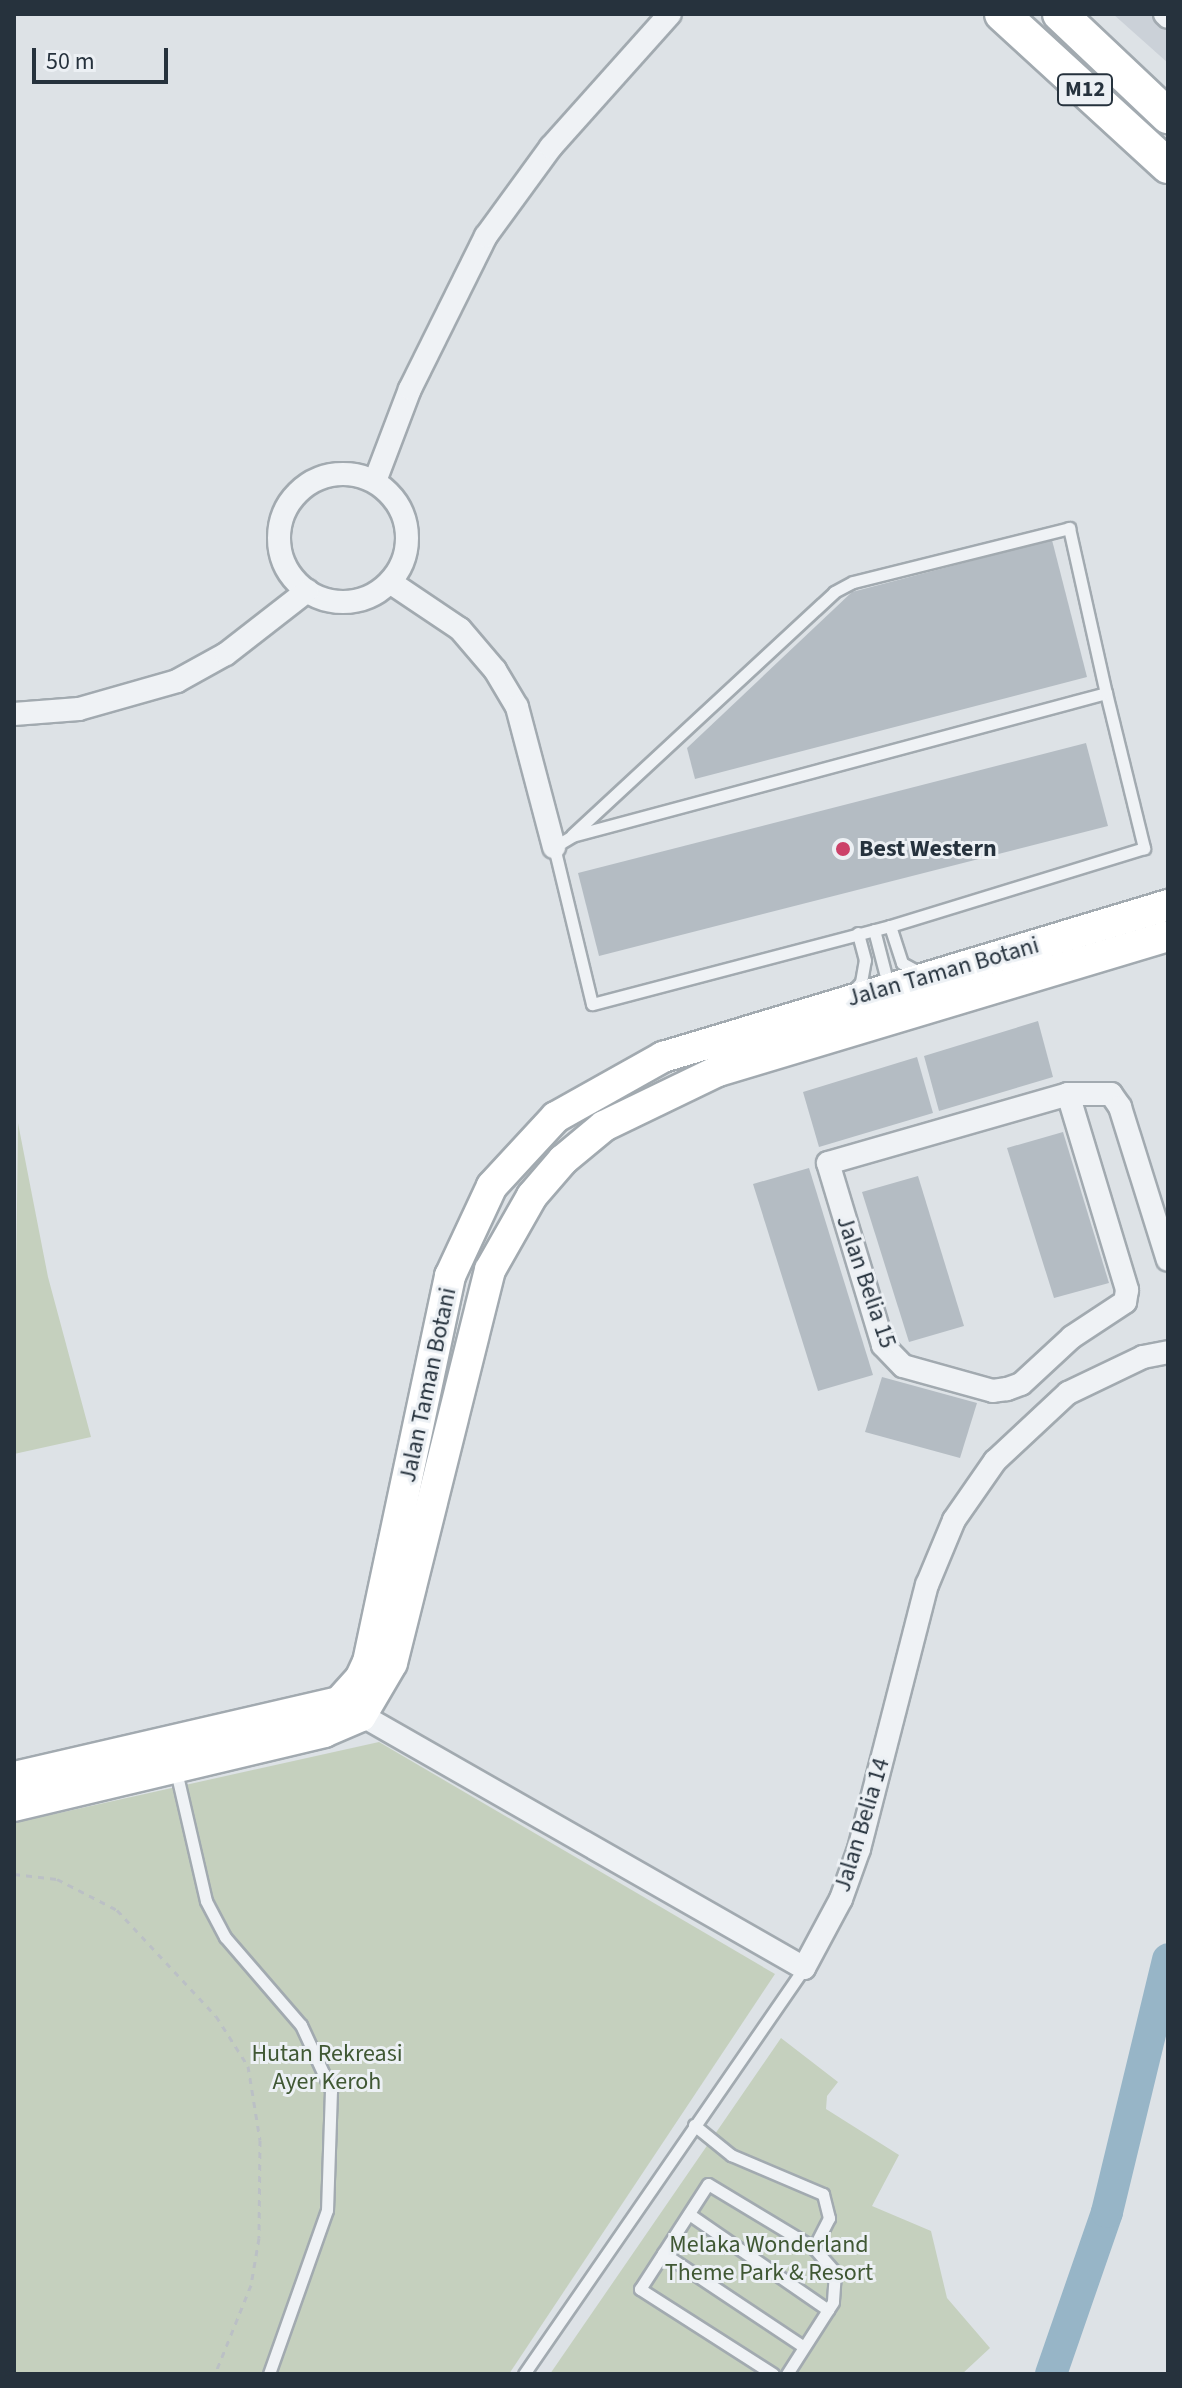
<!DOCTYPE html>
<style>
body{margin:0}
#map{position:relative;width:1182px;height:2388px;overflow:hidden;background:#dde2e6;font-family:"Source Sans 3",sans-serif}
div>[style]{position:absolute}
.built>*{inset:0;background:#cbd1d8}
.green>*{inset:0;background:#c5d0be}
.river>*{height:32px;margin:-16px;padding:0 16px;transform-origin:16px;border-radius:16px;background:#97b5c7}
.building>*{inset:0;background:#b4bcc3}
.path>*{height:3px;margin-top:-1.5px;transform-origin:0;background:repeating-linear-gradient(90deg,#bbc0c5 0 6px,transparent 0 12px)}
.roads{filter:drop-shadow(2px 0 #a2aab0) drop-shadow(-2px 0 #a2aab0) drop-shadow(0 2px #a2aab0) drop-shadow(0 -2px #a2aab0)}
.lane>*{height:11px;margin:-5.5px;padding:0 5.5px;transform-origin:5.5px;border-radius:5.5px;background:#eff2f5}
.street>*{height:22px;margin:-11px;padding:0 11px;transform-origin:11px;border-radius:11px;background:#eff2f5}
.street>.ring{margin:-11px;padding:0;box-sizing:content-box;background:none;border:22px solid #eff2f5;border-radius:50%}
.secondary>*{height:30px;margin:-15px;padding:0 15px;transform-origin:15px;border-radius:15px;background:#fff}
.primary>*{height:34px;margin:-17px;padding:0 17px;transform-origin:17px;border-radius:17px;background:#fff}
.dots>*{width:22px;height:22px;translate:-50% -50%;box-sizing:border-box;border:4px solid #ecf0f4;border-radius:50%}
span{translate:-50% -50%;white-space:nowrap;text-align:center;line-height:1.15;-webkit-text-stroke:6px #ecf0f4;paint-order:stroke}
.shield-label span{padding:2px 6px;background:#ecf0f4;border:2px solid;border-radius:6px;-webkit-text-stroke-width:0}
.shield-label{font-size:22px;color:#26323d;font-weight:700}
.poi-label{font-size:24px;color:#26323d;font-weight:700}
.left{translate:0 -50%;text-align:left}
.street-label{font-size:24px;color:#26323d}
.park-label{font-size:24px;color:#405834}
.frame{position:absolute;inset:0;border:16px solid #26323d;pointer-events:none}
.scale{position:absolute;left:32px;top:48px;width:136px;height:36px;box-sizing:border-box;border:4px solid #26323d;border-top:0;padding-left:10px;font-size:24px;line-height:28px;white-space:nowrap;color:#26323d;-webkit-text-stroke:6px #ecf0f4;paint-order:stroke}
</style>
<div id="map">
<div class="built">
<i style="clip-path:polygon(1113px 14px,1168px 14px,1168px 63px)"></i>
</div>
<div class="green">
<i style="clip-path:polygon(18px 1123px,48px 1277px,91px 1437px,14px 1454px)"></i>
<i style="clip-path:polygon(379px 1742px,775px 1974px,509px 2374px,14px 2374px,14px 1823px)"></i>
<i style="clip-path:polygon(781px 2038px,838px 2082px,827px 2096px,826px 2109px,899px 2155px,872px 2206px,931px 2231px,947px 2298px,990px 2348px,962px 2374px,550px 2374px)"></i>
</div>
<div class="river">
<i style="left:1051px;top:2374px;width:171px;rotate:-70.9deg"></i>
<i style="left:1107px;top:2212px;width:260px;rotate:-76.4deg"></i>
</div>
<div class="building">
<i style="clip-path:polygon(1052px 540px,1087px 677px,695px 779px,687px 748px,852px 592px)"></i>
<i style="clip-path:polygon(1086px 743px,1108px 826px,599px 956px,578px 873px)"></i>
<i style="clip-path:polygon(1038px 1021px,1053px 1077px,939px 1111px,924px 1056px)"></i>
<i style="clip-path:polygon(917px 1057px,933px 1113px,819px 1147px,803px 1092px)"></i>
<i style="clip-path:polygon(1063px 1132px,1109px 1283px,1054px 1298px,1007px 1148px)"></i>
<i style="clip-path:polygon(809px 1168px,873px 1375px,818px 1391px,753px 1184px)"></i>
<i style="clip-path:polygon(918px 1176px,964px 1326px,909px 1342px,862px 1192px)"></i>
<i style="clip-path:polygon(882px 1377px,977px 1403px,960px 1458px,865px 1432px)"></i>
</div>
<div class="path">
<i style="left:14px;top:1874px;width:43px;rotate:6.6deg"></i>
<i style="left:57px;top:1879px;width:68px;rotate:27.3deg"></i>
<i style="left:117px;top:1910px;width:145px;rotate:47deg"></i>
<i style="left:216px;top:2016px;width:59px;rotate:57.4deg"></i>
<i style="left:248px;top:2066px;width:75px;rotate:80.8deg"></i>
<i style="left:260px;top:2140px;width:98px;rotate:90.6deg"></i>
<i style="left:259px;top:2238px;width:48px;rotate:99.7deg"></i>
<i style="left:251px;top:2285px;width:96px;rotate:112deg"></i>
</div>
<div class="roads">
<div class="lane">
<i style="left:1106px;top:693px;width:160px;rotate:76.2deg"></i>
<i style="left:1144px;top:848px;width:266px;rotate:162.9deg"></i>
<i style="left:890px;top:926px;width:308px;rotate:165.3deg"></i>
<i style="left:592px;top:1004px;width:162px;rotate:-103.6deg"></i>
<i style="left:554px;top:847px;width:21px;rotate:-31deg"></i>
<i style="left:572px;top:836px;width:553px;rotate:-14.99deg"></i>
<i style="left:572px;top:835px;width:357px;rotate:-42.8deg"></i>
<i style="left:834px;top:592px;width:21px;rotate:-28deg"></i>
<i style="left:853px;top:582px;width:223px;rotate:-14deg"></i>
<i style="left:1069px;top:528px;width:169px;rotate:77.4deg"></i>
<i style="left:890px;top:926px;width:39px;rotate:72deg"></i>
<i style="left:902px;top:963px;width:21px;rotate:29deg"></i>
<i style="left:874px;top:930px;width:60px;rotate:75.5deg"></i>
<i style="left:853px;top:991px;width:12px;rotate:-48deg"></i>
<i style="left:861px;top:982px;width:22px;rotate:-80deg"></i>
<i style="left:865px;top:960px;width:28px;rotate:-105deg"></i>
<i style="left:176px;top:1771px;width:133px;rotate:77deg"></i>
<i style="left:206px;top:1901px;width:41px;rotate:62.2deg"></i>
<i style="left:225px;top:1937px;width:116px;rotate:49.2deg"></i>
<i style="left:301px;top:2025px;width:72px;rotate:65.2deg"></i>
<i style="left:331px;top:2090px;width:120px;rotate:91.9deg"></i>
<i style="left:327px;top:2210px;width:174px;rotate:109.5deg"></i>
<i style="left:694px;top:2125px;width:48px;rotate:39deg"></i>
<i style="left:731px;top:2155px;width:100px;rotate:23deg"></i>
<i style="left:823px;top:2194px;width:25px;rotate:76deg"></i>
<i style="left:829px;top:2218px;width:34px;rotate:117deg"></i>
<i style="left:689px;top:2214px;width:169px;rotate:34.6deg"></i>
<i style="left:663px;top:2253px;width:169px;rotate:33.7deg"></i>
<i style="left:524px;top:2374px;width:493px;rotate:-55.4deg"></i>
<i style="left:773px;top:2374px;width:158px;rotate:-147.4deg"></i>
<i style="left:640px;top:2289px;width:125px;rotate:-57.1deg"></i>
<i style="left:708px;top:2184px;width:124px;rotate:31.1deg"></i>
<i style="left:814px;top:2248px;width:32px;rotate:49deg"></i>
<i style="left:835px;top:2272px;width:30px;rotate:94deg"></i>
<i style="left:833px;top:2302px;width:85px;rotate:122.6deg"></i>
</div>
<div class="street">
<i style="left:1165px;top:14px;width:4px;rotate:45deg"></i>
<i class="ring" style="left:279px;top:474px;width:106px;height:106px"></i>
<i style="left:375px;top:481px;width:98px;rotate:-69.2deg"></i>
<i style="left:410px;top:389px;width:171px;rotate:-63.6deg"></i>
<i style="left:486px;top:236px;width:110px;rotate:-53.9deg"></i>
<i style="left:551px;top:147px;width:178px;rotate:-48.2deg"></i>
<i style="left:390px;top:582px;width:84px;rotate:33.9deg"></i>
<i style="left:460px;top:629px;width:54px;rotate:49.5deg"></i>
<i style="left:495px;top:670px;width:43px;rotate:59.3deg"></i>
<i style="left:517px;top:707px;width:145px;rotate:75.2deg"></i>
<i style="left:14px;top:714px;width:65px;rotate:-4.4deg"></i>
<i style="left:79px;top:709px;width:102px;rotate:-15.9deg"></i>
<i style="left:177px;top:681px;width:56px;rotate:-28.9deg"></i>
<i style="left:226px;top:654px;width:103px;rotate:-37.9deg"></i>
<i style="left:1068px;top:1094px;width:205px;rotate:73.2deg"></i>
<i style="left:1127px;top:1290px;width:12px;rotate:99deg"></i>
<i style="left:1125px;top:1302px;width:64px;rotate:146.6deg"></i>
<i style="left:1072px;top:1337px;width:69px;rotate:137.3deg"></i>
<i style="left:1021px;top:1384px;width:15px;rotate:160deg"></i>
<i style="left:1007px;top:1389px;width:14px;rotate:172deg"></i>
<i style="left:993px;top:1391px;width:93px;rotate:-164.5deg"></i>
<i style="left:903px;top:1366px;width:29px;rotate:-134deg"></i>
<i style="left:883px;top:1345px;width:190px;rotate:-106.8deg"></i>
<i style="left:828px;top:1163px;width:250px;rotate:-16deg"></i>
<i style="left:1068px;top:1094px;width:43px"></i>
<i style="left:1111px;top:1094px;width:16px;rotate:55deg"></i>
<i style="left:1120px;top:1107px;width:160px;rotate:72.6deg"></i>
<i style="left:349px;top:1708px;width:524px;rotate:29.74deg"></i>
<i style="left:804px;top:1968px;width:78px;rotate:-61.8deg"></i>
<i style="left:841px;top:1899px;width:53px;rotate:-70.2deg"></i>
<i style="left:859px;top:1849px;width:273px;rotate:-75.6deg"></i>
<i style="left:927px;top:1585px;width:70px;rotate:-67.4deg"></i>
<i style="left:954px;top:1520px;width:72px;rotate:-55.2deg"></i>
<i style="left:995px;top:1461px;width:100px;rotate:-43deg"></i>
<i style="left:1068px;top:1393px;width:83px;rotate:-25.6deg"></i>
<i style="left:1143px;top:1357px;width:25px;rotate:-11deg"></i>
</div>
<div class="secondary">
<i style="left:14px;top:1777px;width:334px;rotate:-13deg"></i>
<i style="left:339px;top:1702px;width:31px;rotate:-48deg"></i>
<i style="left:360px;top:1679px;width:19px;rotate:-65deg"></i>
<i style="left:368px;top:1662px;width:395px;rotate:-78deg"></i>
<i style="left:450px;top:1276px;width:99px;rotate:-65deg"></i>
<i style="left:492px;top:1186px;width:94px;rotate:-47.2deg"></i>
<i style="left:556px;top:1117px;width:123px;rotate:-29.3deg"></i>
<i style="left:663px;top:1057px;width:527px;rotate:-16.75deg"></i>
<i style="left:14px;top:1806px;width:319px;rotate:-13.4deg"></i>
<i style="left:324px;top:1732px;width:40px;rotate:-23.4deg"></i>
<i style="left:361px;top:1716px;width:61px;rotate:-59.7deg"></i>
<i style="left:392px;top:1663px;width:405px;rotate:-76deg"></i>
<i style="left:490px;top:1270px;width:85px;rotate:-60.4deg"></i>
<i style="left:532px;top:1196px;width:48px;rotate:-49.3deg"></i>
<i style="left:563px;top:1160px;width:53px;rotate:-39.7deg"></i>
<i style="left:604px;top:1126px;width:127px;rotate:-25.8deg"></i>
<i style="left:718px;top:1071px;width:470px;rotate:-16.7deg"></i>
</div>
<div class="primary">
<i style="left:1002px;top:14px;width:225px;rotate:42.5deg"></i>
<i style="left:1060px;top:14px;width:149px;rotate:43.4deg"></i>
</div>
</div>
<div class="dots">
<i style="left:843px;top:849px;background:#cc4169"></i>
</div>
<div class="shield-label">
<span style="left:1085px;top:90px">M12</span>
</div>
<div class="poi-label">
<span class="left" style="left:859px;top:849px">Best Western</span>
</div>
<div class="street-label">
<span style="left:943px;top:972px;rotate:-16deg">Jalan Taman Botani</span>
<span style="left:866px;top:1282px;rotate:71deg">Jalan Belia 15</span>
<span style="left:428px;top:1385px;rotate:-78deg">Jalan Taman Botani</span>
<span style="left:862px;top:1825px;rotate:-73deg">Jalan Belia 14</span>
</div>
<div class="park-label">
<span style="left:327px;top:2068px">Hutan Rekreasi<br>Ayer Keroh</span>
<span style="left:769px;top:2259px">Melaka Wonderland<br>Theme Park &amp; Resort</span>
</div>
<div class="frame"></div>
<div class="scale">50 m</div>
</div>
